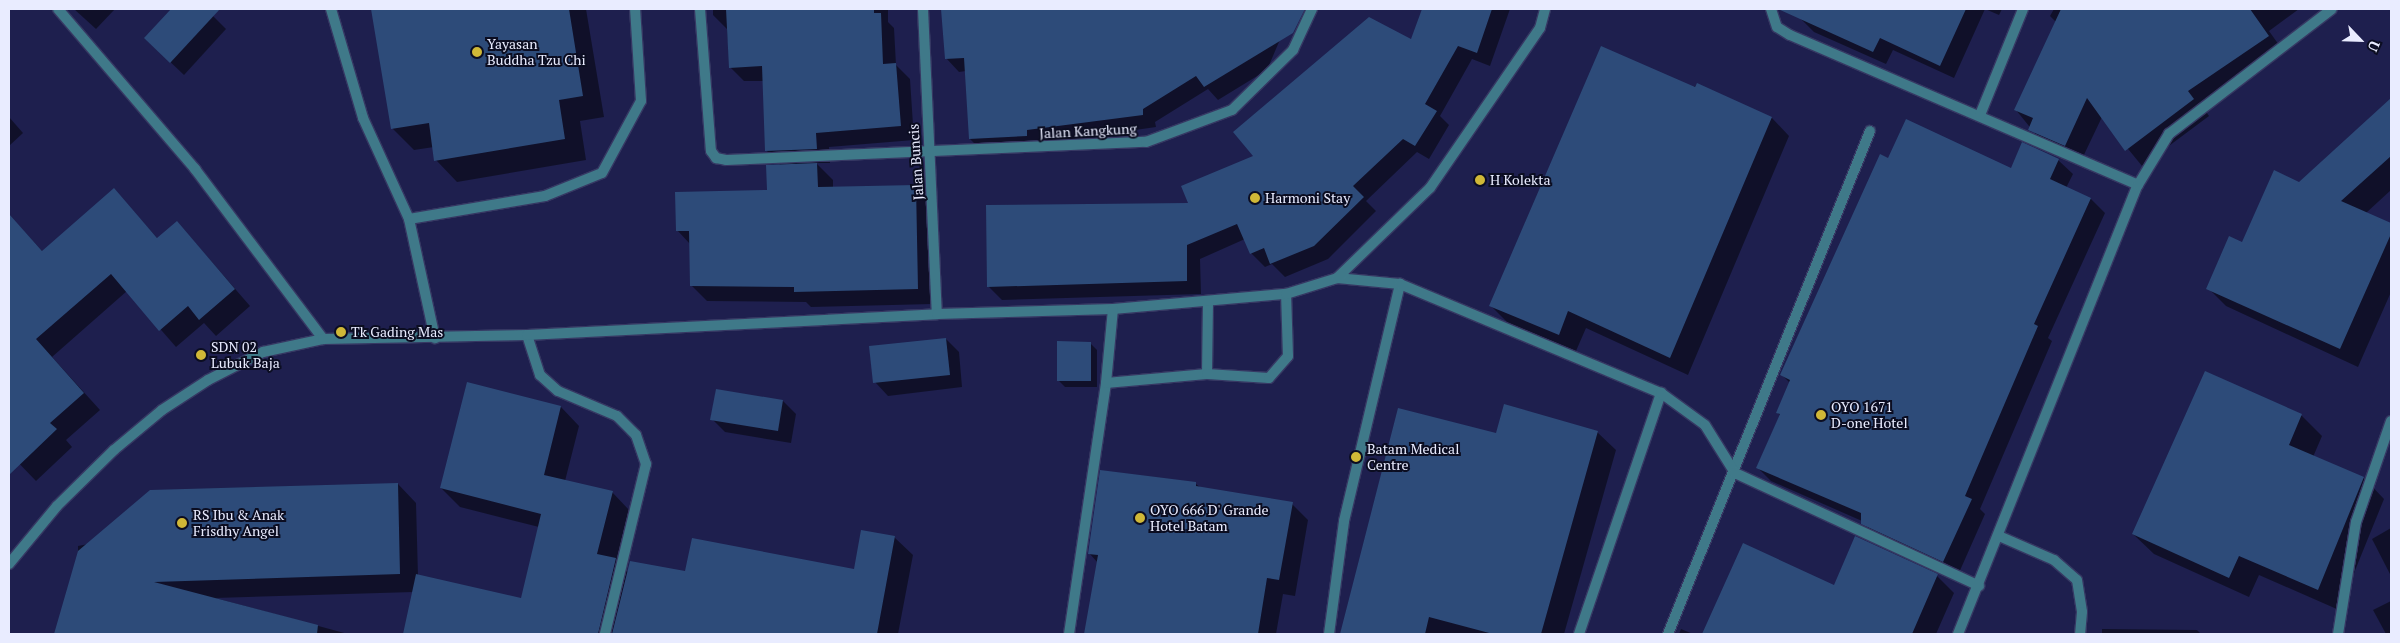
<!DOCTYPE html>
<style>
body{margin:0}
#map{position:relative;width:2400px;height:643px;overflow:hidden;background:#1e1f4e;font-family:"PT Serif",serif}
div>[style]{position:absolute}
.shadow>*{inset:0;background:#0007}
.building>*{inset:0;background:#2d4b79}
.roads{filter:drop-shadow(1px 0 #363863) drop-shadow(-1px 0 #363863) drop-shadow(0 1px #363863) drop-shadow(0 -1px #363863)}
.lane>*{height:10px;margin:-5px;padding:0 5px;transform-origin:5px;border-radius:5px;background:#3f7989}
.street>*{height:10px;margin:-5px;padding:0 5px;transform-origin:5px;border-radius:5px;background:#3f7989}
.dots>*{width:14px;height:14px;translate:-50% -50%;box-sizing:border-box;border:2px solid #0b0d21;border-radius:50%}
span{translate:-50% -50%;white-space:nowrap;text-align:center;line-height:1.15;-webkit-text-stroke:4px #0b0d21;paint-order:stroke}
.poi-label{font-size:14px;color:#e9ecff}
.left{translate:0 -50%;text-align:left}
.street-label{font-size:14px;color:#e9ecff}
.frame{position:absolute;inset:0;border:10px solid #e9ecff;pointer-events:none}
.north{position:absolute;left:2335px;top:15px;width:50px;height:50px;-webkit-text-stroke:4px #0b0d21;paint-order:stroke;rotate:114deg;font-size:14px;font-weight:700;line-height:20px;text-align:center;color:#e9ecff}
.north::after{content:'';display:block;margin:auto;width:18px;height:22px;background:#e9ecff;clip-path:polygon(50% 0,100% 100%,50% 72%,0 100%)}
</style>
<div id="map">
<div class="shadow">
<i style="clip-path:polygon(74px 9px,115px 9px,96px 29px)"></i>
<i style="clip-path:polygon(173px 9px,206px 9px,226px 29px,184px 75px,145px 38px)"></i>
<i style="clip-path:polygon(373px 9px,586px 9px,604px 117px,580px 121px,586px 160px,457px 182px,436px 160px,434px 147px,414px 150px,393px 129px)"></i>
<i style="clip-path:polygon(713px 9px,888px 9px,888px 22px,894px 28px,896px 65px,910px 79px,914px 140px,829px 147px,830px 163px,816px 163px,833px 180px,833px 188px,916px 186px,932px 202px,933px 304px,811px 307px,806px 302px,707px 301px,691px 285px,690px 244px,677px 230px,768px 191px,781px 166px,767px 151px,764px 81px,744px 81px,730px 67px,727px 29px,713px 15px)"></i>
<i style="clip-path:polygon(943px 9px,1293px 9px,1267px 70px,1218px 100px,1208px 89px,1155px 122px,1156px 127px,983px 152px,970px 139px,966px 71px,959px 72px,946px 58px)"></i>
<i style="clip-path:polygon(1423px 9px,1510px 9px,1490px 66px,1472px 59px,1440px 116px,1449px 125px,1429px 159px,1417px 152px,1366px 201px,1376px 211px,1328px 259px,1285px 277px,1272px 264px,1265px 267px,1251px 253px,1245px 239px,1200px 259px,1201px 294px,1002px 300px,988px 286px,1190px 204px,1412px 41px)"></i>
<i style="clip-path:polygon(1806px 9px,1985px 9px,1954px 78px,1893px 50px,1886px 64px,1814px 32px,1801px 19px)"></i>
<i style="clip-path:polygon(1985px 9px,2002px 9px,1999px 15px)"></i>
<i style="clip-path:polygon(2054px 9px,2299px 9px,2269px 31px,2284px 52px,2203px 107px,2209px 116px,2142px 166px,2102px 117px,2081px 161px,2045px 146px,2016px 110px,2056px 22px,2050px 16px)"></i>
<i style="clip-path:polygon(1697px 84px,1772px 118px,1789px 136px,1688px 375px,1586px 328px,1576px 351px,1508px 323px,1490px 305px)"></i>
<i style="clip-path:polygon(2391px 99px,2391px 190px,2366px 213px,2391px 224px,2391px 292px,2358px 367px,2226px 306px,2208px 288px,2242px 244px,2299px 183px)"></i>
<i style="clip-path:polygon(9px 117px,23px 133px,9px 146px)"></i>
<i style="clip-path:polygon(1889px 159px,2011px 170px,2058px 160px,2073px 174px,2066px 188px,2091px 199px,2105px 213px,2048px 338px,2052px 341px,1980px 509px,1985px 514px,1958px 575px,1877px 538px,1862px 521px,1771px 481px,1757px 467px,1780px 415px,1777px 412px,1790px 383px,1782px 375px)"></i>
<i style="clip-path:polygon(114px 190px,158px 239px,177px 222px,250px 306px,216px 336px,204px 323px,176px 347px,127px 291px,52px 357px,100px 410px,66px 440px,72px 447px,36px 481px,9px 453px,9px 215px,43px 252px)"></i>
<i style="clip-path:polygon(946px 339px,959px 352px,962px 387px,888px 396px,875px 382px)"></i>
<i style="clip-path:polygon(1090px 343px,1097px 350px,1097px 387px,1065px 387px,1058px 380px)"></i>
<i style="clip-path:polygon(2206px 372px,2302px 416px,2322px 436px,2313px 457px,2364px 478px,2384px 499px,2339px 610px,2259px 575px,2249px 597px,2154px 554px,2133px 534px)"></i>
<i style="clip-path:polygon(468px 384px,561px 407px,579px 426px,565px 481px,612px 492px,630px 511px,618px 562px,628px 572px,855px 570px,894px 537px,913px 555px,898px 634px,404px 634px,414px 592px,215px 598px,348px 634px,55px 634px,78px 556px,78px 546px,398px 484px,416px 503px,418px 576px,522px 600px,539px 527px,460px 507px,441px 488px)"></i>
<i style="clip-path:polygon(717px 390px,783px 401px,796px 414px,791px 443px,725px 432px,712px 419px)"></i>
<i style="clip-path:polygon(1399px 409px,1497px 434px,1597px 432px,1616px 450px,1564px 634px,1342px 634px)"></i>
<i style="clip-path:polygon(1196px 484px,1201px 488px,1292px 504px,1308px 520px,1295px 596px,1283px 594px,1276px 634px,1085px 634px,1098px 563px,1089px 553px)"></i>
<i style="clip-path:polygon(2391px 528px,2391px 576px,2372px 539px)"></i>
<i style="clip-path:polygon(1743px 545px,1835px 587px,1937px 576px,1954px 593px,1936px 634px,1704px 634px)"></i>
<i style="clip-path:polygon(2391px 601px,2391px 634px,2386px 634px,2373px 610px)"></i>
<i style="clip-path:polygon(1681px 629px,1693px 634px,1679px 634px)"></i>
<i style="clip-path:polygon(2102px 629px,2197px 630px,2201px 634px,2102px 634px)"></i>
</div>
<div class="building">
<i style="clip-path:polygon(171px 9px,220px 9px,170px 63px,144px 38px)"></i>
<i style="clip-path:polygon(371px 9px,569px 9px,583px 96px,559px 100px,565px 139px,434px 161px,429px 123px,391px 129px)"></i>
<i style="clip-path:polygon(726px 9px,874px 9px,874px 13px,881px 13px,883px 64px,896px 63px,901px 126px,816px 133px,817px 149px,765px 151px,762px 66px,729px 68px)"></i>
<i style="clip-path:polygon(941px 9px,1305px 9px,1293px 33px,1204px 87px,1196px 76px,1143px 109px,1143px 115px,1027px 130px,1027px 136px,969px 139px,964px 58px,945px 59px)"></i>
<i style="clip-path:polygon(1422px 9px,1492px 9px,1477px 53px,1458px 46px,1425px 104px,1437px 111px,1415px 146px,1403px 139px,1353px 186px,1364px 197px,1314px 246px,1270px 264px,1264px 248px,1250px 254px,1237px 224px,1187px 245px,1187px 281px,987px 287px,986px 205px,1188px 203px,1181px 186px,1253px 156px,1233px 132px,1369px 17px,1411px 39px)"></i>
<i style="clip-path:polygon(1778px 9px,1966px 9px,1940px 66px,1880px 38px,1873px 52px)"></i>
<i style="clip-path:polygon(2061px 9px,2250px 9px,2269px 36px,2188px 91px,2194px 99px,2125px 151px,2087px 98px,2065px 146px,2028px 130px,2033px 118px,2014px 110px)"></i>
<i style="clip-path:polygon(1601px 46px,1695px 87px,1697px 83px,1772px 117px,1670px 358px,1568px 311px,1559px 335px,1489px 306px)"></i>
<i style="clip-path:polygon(2391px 98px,2391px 156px,2341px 201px,2391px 223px,2391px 234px,2340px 349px,2206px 289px,2229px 236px,2242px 242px,2274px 170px,2299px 182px)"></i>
<i style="clip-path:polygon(1906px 119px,2011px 168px,2022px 142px,2059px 159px,2050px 179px,2091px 198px,2034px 324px,2038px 326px,1965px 496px,1972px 499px,1943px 562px,1861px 524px,1861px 513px,1756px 468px,1780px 414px,1776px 413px,1790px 380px,1780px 375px,1880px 154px,1888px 158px)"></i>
<i style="clip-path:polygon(817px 163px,818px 187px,916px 185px,918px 289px,794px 292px,794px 287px,690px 286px,689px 231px,676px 231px,675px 192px,767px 190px,766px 165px)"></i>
<i style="clip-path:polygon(114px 188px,157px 238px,177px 221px,235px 289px,199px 320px,188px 306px,159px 331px,111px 274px,36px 339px,84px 393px,50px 423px,57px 429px,9px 475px,9px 214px,42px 251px)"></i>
<i style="clip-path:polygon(946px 338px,950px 375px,873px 383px,869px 346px)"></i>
<i style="clip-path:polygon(1057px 341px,1091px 342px,1091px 381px,1057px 381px)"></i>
<i style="clip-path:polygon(2205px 371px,2302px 414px,2289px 445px,2364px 477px,2318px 590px,2239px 556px,2229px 578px,2132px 534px)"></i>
<i style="clip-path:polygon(467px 382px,561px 406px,544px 475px,613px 491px,597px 554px,616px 558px,598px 634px,403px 634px,416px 574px,521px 598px,541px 514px,440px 488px)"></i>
<i style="clip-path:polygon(716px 389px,783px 400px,778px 431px,710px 420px)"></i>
<i style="clip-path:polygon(1504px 404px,1598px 431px,1541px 634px,1493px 634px,1429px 617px,1425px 634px,1340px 634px,1398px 408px,1496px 433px)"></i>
<i style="clip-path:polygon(1100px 470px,1196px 482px,1196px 486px,1293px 502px,1279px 580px,1267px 578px,1258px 634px,1084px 634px,1098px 555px,1088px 554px)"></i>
<i style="clip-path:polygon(398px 483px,400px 574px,154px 582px,318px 625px,317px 634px,54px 634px,78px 551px,150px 490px)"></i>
<i style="clip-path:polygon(861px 530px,895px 536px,877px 634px,612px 634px,630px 561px,685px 571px,692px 538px,854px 569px)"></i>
<i style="clip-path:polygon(1855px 536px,1938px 574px,1912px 634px,1702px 634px,1743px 543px,1834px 585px)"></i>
</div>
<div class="roads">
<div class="lane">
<i style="left:331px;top:9px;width:114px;rotate:73.6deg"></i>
<i style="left:363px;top:118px;width:111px;rotate:65.5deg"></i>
<i style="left:409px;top:219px;width:122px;rotate:77.7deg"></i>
<i style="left:409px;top:219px;width:138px;rotate:-9.6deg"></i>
<i style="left:545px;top:196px;width:61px;rotate:-22deg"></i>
<i style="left:602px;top:173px;width:82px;rotate:-61.6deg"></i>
<i style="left:641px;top:101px;width:92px;rotate:-93.7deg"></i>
<i style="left:527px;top:335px;width:42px;rotate:72deg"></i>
<i style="left:540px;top:375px;width:24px;rotate:42deg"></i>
<i style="left:558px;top:391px;width:64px;rotate:23deg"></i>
<i style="left:617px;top:416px;width:27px;rotate:45deg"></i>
<i style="left:636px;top:435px;width:31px;rotate:71deg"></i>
<i style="left:646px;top:464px;width:175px;rotate:103.6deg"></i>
<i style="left:1207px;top:374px;width:73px;rotate:-89.2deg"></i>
<i style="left:1106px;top:383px;width:101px;rotate:-5.1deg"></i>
<i style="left:1207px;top:374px;width:62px;rotate:3.7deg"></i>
<i style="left:1269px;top:378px;width:29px;rotate:-49deg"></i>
<i style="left:1288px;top:356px;width:62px;rotate:-91.8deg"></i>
<i style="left:1999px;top:536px;width:60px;rotate:23.6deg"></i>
<i style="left:2054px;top:560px;width:30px;rotate:41deg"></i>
<i style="left:2077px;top:580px;width:32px;rotate:81deg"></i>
<i style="left:2082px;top:612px;width:22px;rotate:95deg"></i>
<i style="left:1329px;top:634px;width:114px;rotate:-82.4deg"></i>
<i style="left:1344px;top:521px;width:244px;rotate:-76.7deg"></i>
<i style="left:1579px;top:634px;width:255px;rotate:-71.2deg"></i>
<i style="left:1668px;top:634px;width:542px;rotate:-68.12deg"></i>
<i style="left:2338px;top:634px;width:113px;rotate:-80.9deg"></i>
<i style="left:2356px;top:522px;width:107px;rotate:-70.9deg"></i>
</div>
<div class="street">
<i style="left:58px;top:9px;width:211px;rotate:49.4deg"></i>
<i style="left:195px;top:169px;width:213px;rotate:53deg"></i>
<i style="left:700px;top:9px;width:142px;rotate:85.6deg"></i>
<i style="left:711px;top:151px;width:9px;rotate:54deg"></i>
<i style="left:716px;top:158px;width:10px;rotate:11deg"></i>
<i style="left:726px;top:160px;width:420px;rotate:-2.5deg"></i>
<i style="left:1146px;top:142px;width:92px;rotate:-20.4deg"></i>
<i style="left:1232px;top:110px;width:86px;rotate:-44.5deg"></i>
<i style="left:1293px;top:50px;width:45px;rotate:-65.1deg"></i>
<i style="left:923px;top:9px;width:305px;rotate:87.4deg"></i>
<i style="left:1771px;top:9px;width:19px;rotate:72deg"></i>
<i style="left:1777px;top:27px;width:15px;rotate:32deg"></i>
<i style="left:1790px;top:35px;width:379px;rotate:23.3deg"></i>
<i style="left:1980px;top:115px;width:114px;rotate:-67.9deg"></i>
<i style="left:1337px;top:278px;width:63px;rotate:5.4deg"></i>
<i style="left:1400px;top:284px;width:283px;rotate:22.7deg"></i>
<i style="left:1661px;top:393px;width:54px;rotate:36deg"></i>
<i style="left:1705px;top:425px;width:57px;rotate:58deg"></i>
<i style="left:1735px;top:473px;width:269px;rotate:24.8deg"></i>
<i style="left:9px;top:564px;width:75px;rotate:-50.4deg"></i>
<i style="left:57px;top:506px;width:80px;rotate:-44.5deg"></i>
<i style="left:114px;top:450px;width:62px;rotate:-39.8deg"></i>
<i style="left:162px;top:410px;width:55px;rotate:-33.1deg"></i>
<i style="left:208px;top:380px;width:62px;rotate:-27deg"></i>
<i style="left:263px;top:352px;width:61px;rotate:-12.2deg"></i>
<i style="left:323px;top:339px;width:204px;rotate:-1.1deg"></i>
<i style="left:527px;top:335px;width:411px;rotate:-2.9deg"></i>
<i style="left:937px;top:314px;width:176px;rotate:-1.6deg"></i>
<i style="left:1113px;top:309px;width:174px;rotate:-5deg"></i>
<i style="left:1286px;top:294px;width:53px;rotate:-17.4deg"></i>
<i style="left:1337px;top:278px;width:129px;rotate:-44.1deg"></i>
<i style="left:1430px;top:188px;width:194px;rotate:-55.5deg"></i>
<i style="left:1540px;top:28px;width:20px;rotate:-75deg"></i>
<i style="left:1069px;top:634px;width:254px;rotate:-81.6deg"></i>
<i style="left:1106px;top:383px;width:74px;rotate:-84.6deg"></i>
<i style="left:1958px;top:634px;width:484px;rotate:-68.2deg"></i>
<i style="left:2138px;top:185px;width:60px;rotate:-58.7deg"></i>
<i style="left:2169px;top:134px;width:205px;rotate:-37.5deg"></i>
</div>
</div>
<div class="dots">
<i style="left:477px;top:52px;background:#d0b837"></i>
<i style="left:1480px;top:180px;background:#d0b837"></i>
<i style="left:1255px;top:198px;background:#d0b837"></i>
<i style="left:341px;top:332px;background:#d0b837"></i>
<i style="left:201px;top:355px;background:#d0b837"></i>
<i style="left:1821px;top:415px;background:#d0b837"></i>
<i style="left:1356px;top:457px;background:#d0b837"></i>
<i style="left:1140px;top:518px;background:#d0b837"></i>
<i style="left:182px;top:523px;background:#d0b837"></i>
</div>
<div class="poi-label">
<span class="left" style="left:487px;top:52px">Yayasan<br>Buddha Tzu Chi</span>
<span class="left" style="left:1490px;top:180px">H Kolekta</span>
<span class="left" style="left:1265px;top:198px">Harmoni Stay</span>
<span class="left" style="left:351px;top:332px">Tk Gading Mas</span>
<span class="left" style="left:211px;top:355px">SDN 02<br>Lubuk Baja</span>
<span class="left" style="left:1831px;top:415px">OYO 1671<br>D-one Hotel</span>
<span class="left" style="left:1367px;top:457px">Batam Medical<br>Centre</span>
<span class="left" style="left:1150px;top:518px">OYO 666 D' Grande<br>Hotel Batam</span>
<span class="left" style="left:193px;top:523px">RS Ibu &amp; Anak<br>Frisdhy Angel</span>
</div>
<div class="street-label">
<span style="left:1088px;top:131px;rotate:-3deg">Jalan Kangkung</span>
<span style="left:916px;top:162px;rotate:-94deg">Jalan Buncis</span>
</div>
<div class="frame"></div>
<div class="north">U</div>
</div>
